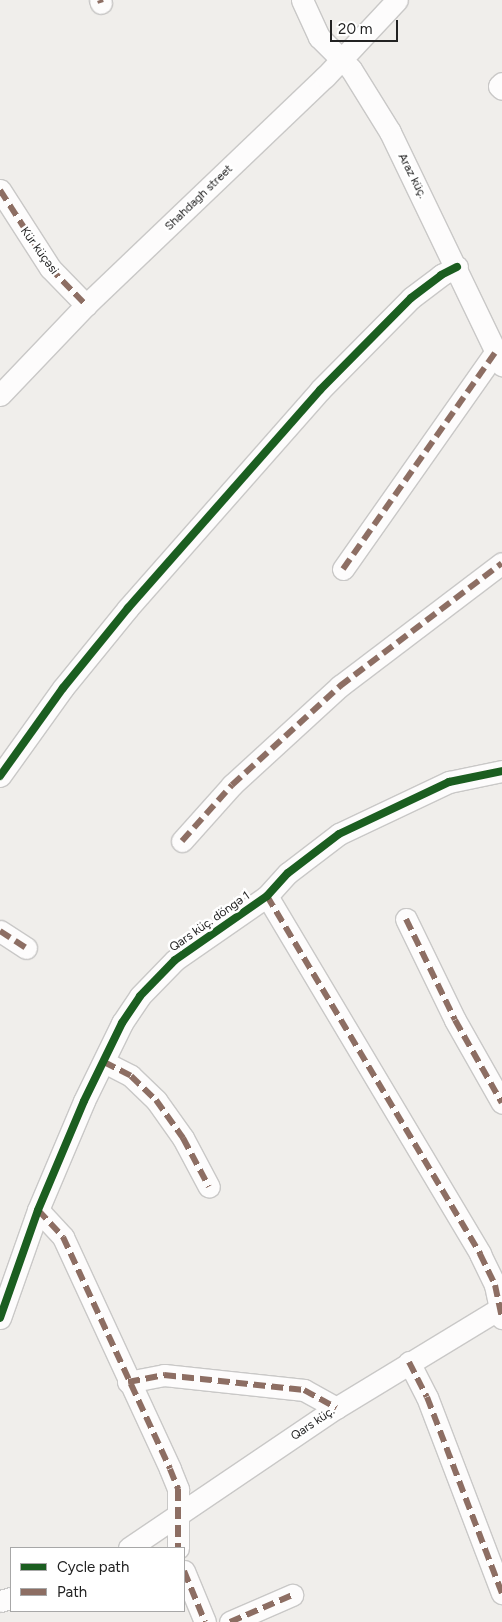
<!DOCTYPE html>
<meta charset="utf-8">
<style>
body{margin:0}
#map{position:relative;width:502px;height:1622px;overflow:hidden;background:#f0eeeb;font-family:Figtree,sans-serif}
div>[style]{position:absolute}
.roads{filter:drop-shadow(1px 0 #c9c8c7) drop-shadow(-1px 0 #c9c8c7) drop-shadow(0 1px #c9c8c7) drop-shadow(0 -1px #c9c8c7)}
.minor>*{height:21px;margin:-10.5px;padding:0 10.5px;transform-origin:10.5px;border-radius:10.5px;background:#fdfcfc}
.quiet>*{height:6px;margin-top:-3px;transform-origin:0;background:repeating-linear-gradient(90deg,#8d6e63 0 12px,transparent 0 18px)}
.cycleway>*{height:8px;margin:-4px;padding:0 4px;transform-origin:4px;border-radius:4px;background:#1b5e20}
span{translate:-50% -50%;white-space:nowrap;text-align:center;line-height:1.15;-webkit-text-stroke:5px #fff;paint-order:stroke}
.street-label{font-size:12px;color:#222}
.legend{position:absolute;left:10px;top:1547px;width:175px;height:65px;box-sizing:border-box;background:#fff;border:1px solid #a7a7a7;margin:0;padding:6px 9px;list-style:none;font-size:15px;color:#222}
.legend li{display:flex;align-items:center;gap:10px;height:25px}
.legend b{width:25px;border:1px solid #a7a7a7}
.scale{position:absolute;left:330px;top:20px;width:68px;height:22px;box-sizing:border-box;border:2px solid #222;border-top:0;padding-left:6px;font-size:15px;line-height:18px;white-space:nowrap;color:#222;-webkit-text-stroke:4px #fff;paint-order:stroke}
</style>
<div id="map">
<div class="roads">
<div class="minor">
<i style="left:100px;top:0;width:3px;rotate:72deg"></i>
<i style="left:302px;top:0;width:41px;rotate:65.3deg"></i>
<i style="left:319px;top:37px;width:45px;rotate:45deg"></i>
<i style="left:351px;top:69px;width:74px;rotate:58.2deg"></i>
<i style="left:390px;top:132px;width:259px;rotate:64.3deg"></i>
<i style="left:502px;top:83px;width:4px;rotate:135deg"></i>
<i style="left:499px;top:86px;width:4px;rotate:45deg"></i>
<i style="left:0;top:190px;width:93px;rotate:57.3deg"></i>
<i style="left:50px;top:268px;width:52px;rotate:45.8deg"></i>
<i style="left:0;top:395px;width:124px;rotate:-46.3deg"></i>
<i style="left:86px;top:305px;width:330px;rotate:-43.7deg"></i>
<i style="left:325px;top:77px;width:105px;rotate:-46.9deg"></i>
<i style="left:343px;top:569px;width:266px;rotate:-54.9deg"></i>
<i style="left:0;top:776px;width:108px;rotate:-54.4deg"></i>
<i style="left:63px;top:688px;width:103px;rotate:-50.9deg"></i>
<i style="left:128px;top:608px;width:290px;rotate:-48.6deg"></i>
<i style="left:320px;top:390px;width:129px;rotate:-45.3deg"></i>
<i style="left:411px;top:298px;width:38px;rotate:-37deg"></i>
<i style="left:441px;top:275px;width:18px;rotate:-27deg"></i>
<i style="left:182px;top:841px;width:75px;rotate:-48.2deg"></i>
<i style="left:232px;top:785px;width:147px;rotate:-42.5deg"></i>
<i style="left:340px;top:686px;width:203px;rotate:-37.2deg"></i>
<i style="left:267px;top:896px;width:417px;rotate:59.2deg"></i>
<i style="left:480px;top:1254px;width:34px;rotate:64deg"></i>
<i style="left:495px;top:1285px;width:34px;rotate:78deg"></i>
<i style="left:406px;top:919px;width:112px;rotate:64.1deg"></i>
<i style="left:455px;top:1020px;width:95px;rotate:60.5deg"></i>
<i style="left:0;top:931px;width:31px;rotate:33deg"></i>
<i style="left:104px;top:1062px;width:30px;rotate:27deg"></i>
<i style="left:131px;top:1076px;width:35px;rotate:44deg"></i>
<i style="left:156px;top:1100px;width:47px;rotate:54.6deg"></i>
<i style="left:183px;top:1138px;width:55px;rotate:62deg"></i>
<i style="left:38px;top:1210px;width:37px;rotate:47deg"></i>
<i style="left:63px;top:1237px;width:255px;rotate:65.2deg"></i>
<i style="left:170px;top:1469px;width:22px;rotate:68deg"></i>
<i style="left:178px;top:1489px;width:59px;rotate:90deg"></i>
<i style="left:0;top:1318px;width:114px;rotate:-70.6deg"></i>
<i style="left:38px;top:1210px;width:118px;rotate:-67.1deg"></i>
<i style="left:84px;top:1101px;width:87px;rotate:-64deg"></i>
<i style="left:122px;top:1023px;width:32px;rotate:-56deg"></i>
<i style="left:140px;top:996px;width:50px;rotate:-45.8deg"></i>
<i style="left:175px;top:960px;width:112px;rotate:-34.8deg"></i>
<i style="left:267px;top:896px;width:31px;rotate:-48deg"></i>
<i style="left:288px;top:873px;width:64px;rotate:-37.4deg"></i>
<i style="left:339px;top:834px;width:122px;rotate:-25.3deg"></i>
<i style="left:449px;top:782px;width:54px;rotate:-11.7deg"></i>
<i style="left:409px;top:1362px;width:39px;rotate:63deg"></i>
<i style="left:427px;top:1397px;width:210px;rotate:69.1deg"></i>
<i style="left:128px;top:1382px;width:37px;rotate:-11deg"></i>
<i style="left:164px;top:1375px;width:141px;rotate:6.1deg"></i>
<i style="left:304px;top:1390px;width:37px;rotate:29deg"></i>
<i style="left:129px;top:1548px;width:250px;rotate:-34.1deg"></i>
<i style="left:336px;top:1408px;width:194px;rotate:-31.3deg"></i>
<i style="left:184px;top:1571px;width:55px;rotate:67.6deg"></i>
<i style="left:0;top:1601px;width:11px;rotate:-15deg"></i>
<i style="left:230px;top:1622px;width:68px;rotate:-23.5deg"></i>
</div>
</div>
<div class="quiet">
<i style="left:100px;top:0;width:3px;rotate:72deg"></i>
<i style="left:0;top:190px;width:93px;rotate:57.3deg"></i>
<i style="left:50px;top:268px;width:52px;rotate:45.8deg"></i>
<i style="left:343px;top:569px;width:266px;rotate:-54.9deg"></i>
<i style="left:182px;top:841px;width:75px;rotate:-48.2deg"></i>
<i style="left:232px;top:785px;width:147px;rotate:-42.5deg"></i>
<i style="left:340px;top:686px;width:203px;rotate:-37.2deg"></i>
<i style="left:267px;top:896px;width:417px;rotate:59.2deg"></i>
<i style="left:480px;top:1254px;width:34px;rotate:64deg"></i>
<i style="left:495px;top:1285px;width:34px;rotate:78deg"></i>
<i style="left:406px;top:919px;width:112px;rotate:64.1deg"></i>
<i style="left:455px;top:1020px;width:95px;rotate:60.5deg"></i>
<i style="left:0;top:931px;width:31px;rotate:33deg"></i>
<i style="left:104px;top:1062px;width:30px;rotate:27deg"></i>
<i style="left:131px;top:1076px;width:35px;rotate:44deg"></i>
<i style="left:156px;top:1100px;width:47px;rotate:54.6deg"></i>
<i style="left:183px;top:1138px;width:55px;rotate:62deg"></i>
<i style="left:38px;top:1210px;width:37px;rotate:47deg"></i>
<i style="left:63px;top:1237px;width:255px;rotate:65.2deg"></i>
<i style="left:170px;top:1469px;width:22px;rotate:68deg"></i>
<i style="left:178px;top:1489px;width:59px;rotate:90deg"></i>
<i style="left:409px;top:1362px;width:39px;rotate:63deg"></i>
<i style="left:427px;top:1397px;width:210px;rotate:69.1deg"></i>
<i style="left:128px;top:1382px;width:37px;rotate:-11deg"></i>
<i style="left:164px;top:1375px;width:141px;rotate:6.1deg"></i>
<i style="left:304px;top:1390px;width:37px;rotate:29deg"></i>
<i style="left:184px;top:1571px;width:55px;rotate:67.6deg"></i>
<i style="left:230px;top:1622px;width:68px;rotate:-23.5deg"></i>
</div>
<div class="cycleway">
<i style="left:0;top:776px;width:108px;rotate:-54.4deg"></i>
<i style="left:63px;top:688px;width:103px;rotate:-50.9deg"></i>
<i style="left:128px;top:608px;width:290px;rotate:-48.6deg"></i>
<i style="left:320px;top:390px;width:129px;rotate:-45.3deg"></i>
<i style="left:411px;top:298px;width:38px;rotate:-37deg"></i>
<i style="left:441px;top:275px;width:18px;rotate:-27deg"></i>
<i style="left:0;top:1318px;width:114px;rotate:-70.6deg"></i>
<i style="left:38px;top:1210px;width:118px;rotate:-67.1deg"></i>
<i style="left:84px;top:1101px;width:87px;rotate:-64deg"></i>
<i style="left:122px;top:1023px;width:32px;rotate:-56deg"></i>
<i style="left:140px;top:996px;width:50px;rotate:-45.8deg"></i>
<i style="left:175px;top:960px;width:112px;rotate:-34.8deg"></i>
<i style="left:267px;top:896px;width:31px;rotate:-48deg"></i>
<i style="left:288px;top:873px;width:64px;rotate:-37.4deg"></i>
<i style="left:339px;top:834px;width:122px;rotate:-25.3deg"></i>
<i style="left:449px;top:782px;width:54px;rotate:-11.7deg"></i>
</div>
<div class="street-label">
<span style="left:412px;top:176px;rotate:63deg">Araz küç.</span>
<span style="left:199px;top:198px;rotate:-44deg">Shahdagh street</span>
<span style="left:39px;top:251px;rotate:54deg">Kür küçəsi</span>
<span style="left:210px;top:922px;rotate:-35deg">Qars küç. döngə 1</span>
<span style="left:313px;top:1424px;rotate:-34deg">Qars küç.</span>
</div>
<ul class="legend">
<li><b style="height:6px;background:#1b5e20"></b>Cycle path</li>
<li><b style="height:6px;background:#8d6e63"></b>Path</li>
</ul>
<div class="scale">20 m</div>
</div>
